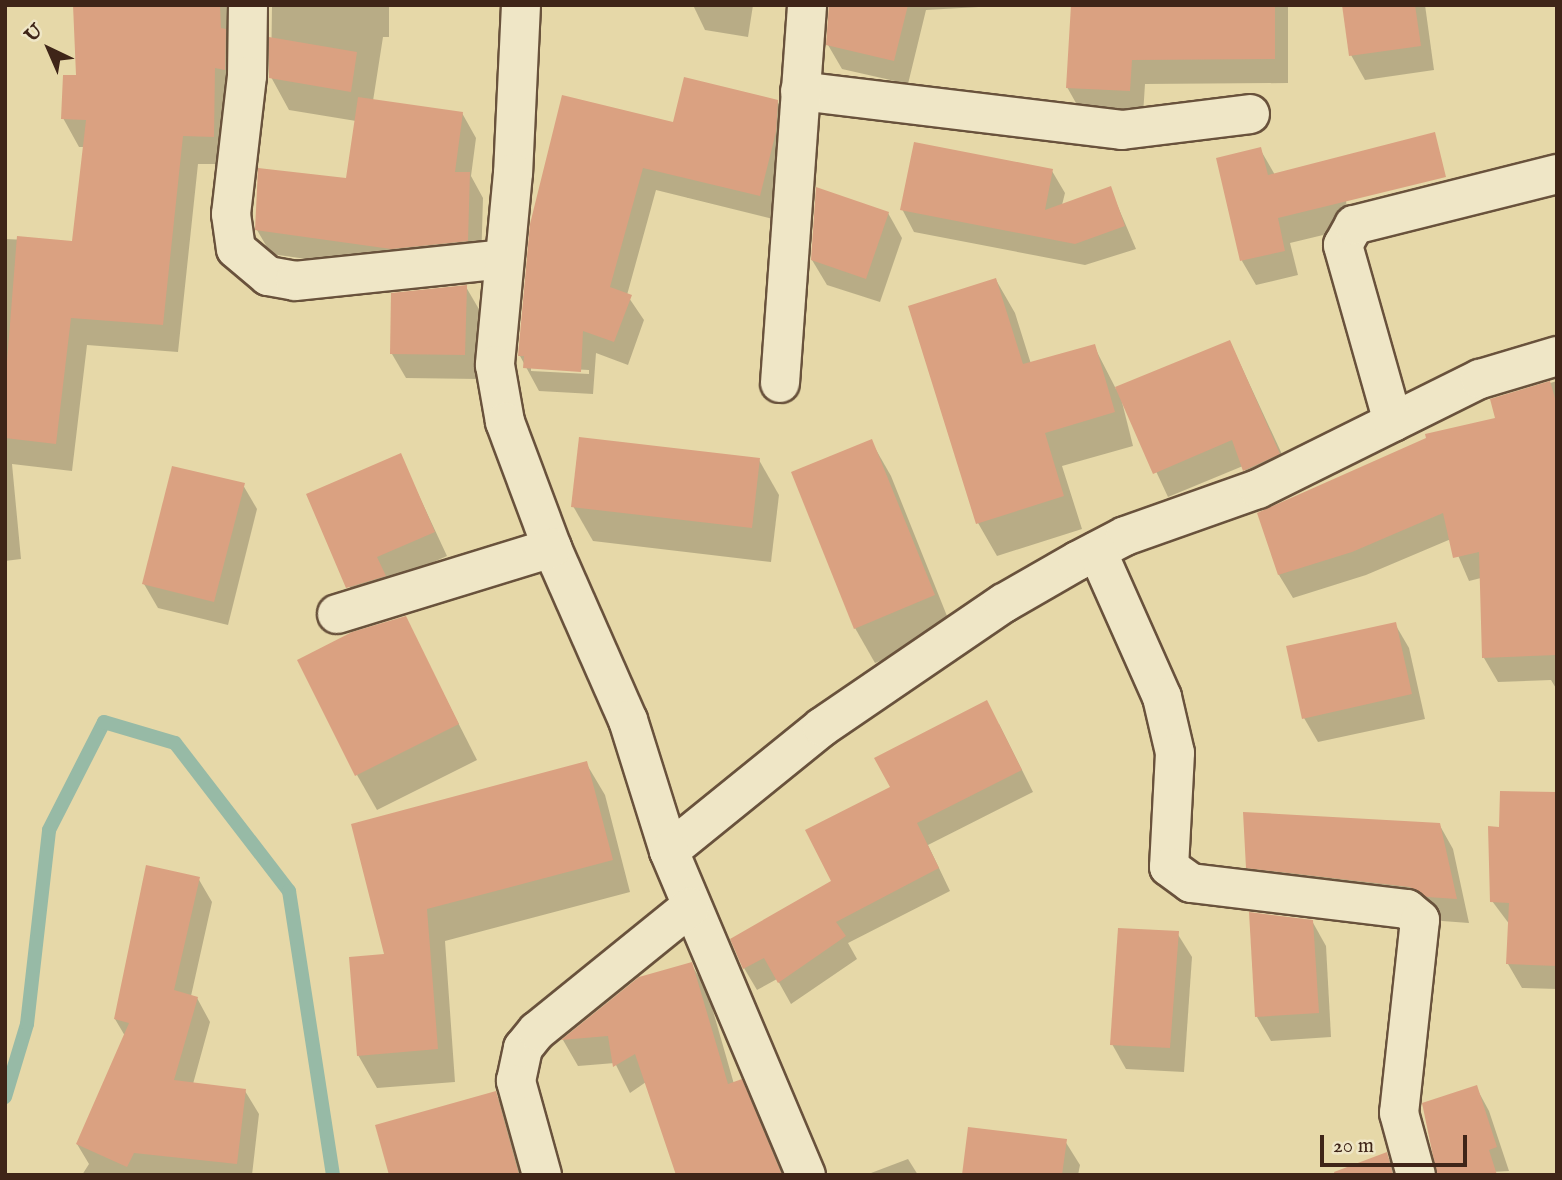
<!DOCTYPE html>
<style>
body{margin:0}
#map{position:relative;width:1562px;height:1180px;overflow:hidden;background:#e6d8a8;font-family:"IM FELL English",serif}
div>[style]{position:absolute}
.shadow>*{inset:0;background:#0003}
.stream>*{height:14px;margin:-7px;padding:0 7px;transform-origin:7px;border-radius:7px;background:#97baa6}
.building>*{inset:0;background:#daa181}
.roads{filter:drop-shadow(2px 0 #69523c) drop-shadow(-2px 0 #69523c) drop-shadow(0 2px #69523c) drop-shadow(0 -2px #69523c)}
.minor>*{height:38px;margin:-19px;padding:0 19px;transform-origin:19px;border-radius:19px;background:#efe6c6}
span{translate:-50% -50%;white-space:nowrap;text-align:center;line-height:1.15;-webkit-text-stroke:5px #efe6c6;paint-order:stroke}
.frame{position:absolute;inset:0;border:7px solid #3f2518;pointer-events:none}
.north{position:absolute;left:14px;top:14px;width:70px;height:70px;-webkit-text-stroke:5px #efe6c6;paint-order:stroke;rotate:316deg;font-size:19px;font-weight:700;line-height:28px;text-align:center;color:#3f2518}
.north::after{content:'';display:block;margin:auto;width:24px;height:32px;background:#3f2518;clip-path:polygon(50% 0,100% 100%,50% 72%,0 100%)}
.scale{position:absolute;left:1320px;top:1135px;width:147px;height:32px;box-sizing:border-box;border:4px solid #3f2518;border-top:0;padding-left:9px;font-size:21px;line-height:24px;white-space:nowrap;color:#3f2518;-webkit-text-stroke:5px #efe6c6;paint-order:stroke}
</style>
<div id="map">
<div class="shadow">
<i style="clip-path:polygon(75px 5px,227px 5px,242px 32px,229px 164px,198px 164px,178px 352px,87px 345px,72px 471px,12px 464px,21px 559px,5px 561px,5px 239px,73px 242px,85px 147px,79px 147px,63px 118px,78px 77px)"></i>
<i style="clip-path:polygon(272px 5px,389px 5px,389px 37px,383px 37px,373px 101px,462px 113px,476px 138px,471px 176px,483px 198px,481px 265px,406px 273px,271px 254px,257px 230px,348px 180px,356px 121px,289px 110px,271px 77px)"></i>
<i style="clip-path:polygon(693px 5px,753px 5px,748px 37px,705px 30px)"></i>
<i style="clip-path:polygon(830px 5px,1014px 5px,926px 10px,908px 84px,842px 69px,828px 45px)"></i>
<i style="clip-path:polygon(1073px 5px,1288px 5px,1288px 83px,1145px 84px,1143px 115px,1081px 112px,1067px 87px)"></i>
<i style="clip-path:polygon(1344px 5px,1425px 5px,1434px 70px,1365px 80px,1351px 55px)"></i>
<i style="clip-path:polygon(evenodd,777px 101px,791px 125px,773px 219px,656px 190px,627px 295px,644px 320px,628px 365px,596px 353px,593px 394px,539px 391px,520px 356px,532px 224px,675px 124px,777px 101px,531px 367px,589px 370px,589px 374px,531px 371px,531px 367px)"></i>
<i style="clip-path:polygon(1260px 149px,1275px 175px,1345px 184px,1348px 229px,1290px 243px,1298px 275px,1256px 285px,1242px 261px)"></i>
<i style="clip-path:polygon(1052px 171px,1065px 193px,1062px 205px,1110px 188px,1136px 249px,1085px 265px,914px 232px,902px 209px)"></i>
<i style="clip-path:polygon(888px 213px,902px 238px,880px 302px,827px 285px,812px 260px)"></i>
<i style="clip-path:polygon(996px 280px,1015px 313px,1031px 364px,1094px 346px,1116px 389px,1230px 342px,1293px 478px,1258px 495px,1243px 466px,1168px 497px,1120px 394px,1133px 446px,1062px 466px,1082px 529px,997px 556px,978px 523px)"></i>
<i style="clip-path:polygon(466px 287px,480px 311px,478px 379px,406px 378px,392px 354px)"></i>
<i style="clip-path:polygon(1557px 381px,1557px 690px,1551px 680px,1498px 682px,1484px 658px,1481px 578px,1469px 581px,1451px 539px,1366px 575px,1293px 598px,1279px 575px,1259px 514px,1498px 419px,1492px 400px)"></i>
<i style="clip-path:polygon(871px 441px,891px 476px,953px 631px,875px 663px,855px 628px)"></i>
<i style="clip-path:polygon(400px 455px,447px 556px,389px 582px,361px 612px,308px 495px)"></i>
<i style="clip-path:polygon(759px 460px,779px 495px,771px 562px,593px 541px,573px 506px)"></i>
<i style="clip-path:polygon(243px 485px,257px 509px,228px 625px,158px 608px,144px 584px)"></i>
<i style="clip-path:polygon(405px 618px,477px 760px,377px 810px,357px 775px)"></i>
<i style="clip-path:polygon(1395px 624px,1409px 648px,1425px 719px,1318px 742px,1304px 718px)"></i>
<i style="clip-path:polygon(999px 724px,1033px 792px,928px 845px,950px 891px,848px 943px,857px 959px,791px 1004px,777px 979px,757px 990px,744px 968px,833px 882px,892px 788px)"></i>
<i style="clip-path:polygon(1557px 756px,1557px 989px,1522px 988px,1508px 964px,1510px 925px,1492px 901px,1501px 828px,1556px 794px)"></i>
<i style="clip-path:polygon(586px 763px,605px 795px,630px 892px,445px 941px,455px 1082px,377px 1088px,358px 1055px,386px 956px,353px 825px)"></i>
<i style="clip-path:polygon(1439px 824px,1453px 849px,1469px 923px,1442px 921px,1425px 911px,1262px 892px,1248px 867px)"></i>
<i style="clip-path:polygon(198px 878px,212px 902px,191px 996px,197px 998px,210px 1022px,193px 1084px,245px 1091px,259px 1114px,252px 1175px,82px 1175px,89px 1164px,77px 1144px,125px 1036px,115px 1019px)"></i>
<i style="clip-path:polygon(1312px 921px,1326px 946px,1331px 1037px,1271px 1041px,1257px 1017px)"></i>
<i style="clip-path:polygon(1177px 933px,1192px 957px,1184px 1072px,1126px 1069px,1112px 1044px)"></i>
<i style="clip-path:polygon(691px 964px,707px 990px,734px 1084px,741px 1081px,756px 1108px,786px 1175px,678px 1175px,646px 1082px,630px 1093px,615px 1063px,578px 1066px,563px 1040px,639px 978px)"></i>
<i style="clip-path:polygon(1476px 1087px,1489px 1111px,1509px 1171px,1438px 1175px)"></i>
<i style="clip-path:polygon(495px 1093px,510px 1120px,525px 1175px,390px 1175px)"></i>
<i style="clip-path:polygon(1065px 1141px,1080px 1165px,1078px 1175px,964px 1175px)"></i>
<i style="clip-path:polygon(1386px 1154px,1398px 1175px,1341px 1175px)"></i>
<i style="clip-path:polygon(908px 1159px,918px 1175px,872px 1175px,871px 1173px)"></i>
</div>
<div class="stream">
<i style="left:5px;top:1097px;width:76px;rotate:-73.2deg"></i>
<i style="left:27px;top:1024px;width:195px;rotate:-83.5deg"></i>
<i style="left:49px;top:830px;width:121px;rotate:-63deg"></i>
<i style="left:104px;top:722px;width:74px;rotate:16.5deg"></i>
<i style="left:175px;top:743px;width:187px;rotate:52.4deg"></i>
<i style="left:289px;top:891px;width:287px;rotate:81.2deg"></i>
</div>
<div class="building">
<i style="clip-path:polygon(73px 5px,220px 5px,221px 28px,226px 29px,225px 70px,215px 68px,214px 137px,183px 136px,163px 325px,71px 318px,56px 444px,5px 438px,5px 387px,17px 236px,72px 241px,86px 120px,61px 119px,63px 75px,76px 75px)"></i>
<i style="clip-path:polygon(829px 5px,908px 5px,894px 61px,826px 45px)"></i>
<i style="clip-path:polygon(1071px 5px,1275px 5px,1275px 59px,1132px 60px,1130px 91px,1066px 88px)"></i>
<i style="clip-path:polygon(1342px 5px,1415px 5px,1421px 46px,1349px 56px)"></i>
<i style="clip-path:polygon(269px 37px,357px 52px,351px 92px,269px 78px)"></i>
<i style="clip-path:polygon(684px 77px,778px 100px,776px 132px,760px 196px,643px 168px,610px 287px,632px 295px,614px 342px,583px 331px,581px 372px,523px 368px,524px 356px,518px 356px,530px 224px,562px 95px,673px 122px)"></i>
<i style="clip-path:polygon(358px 97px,463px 112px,455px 172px,470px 172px,468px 241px,391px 249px,255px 230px,258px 168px,346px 178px)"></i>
<i style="clip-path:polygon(1435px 132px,1446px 177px,1278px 218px,1285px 251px,1240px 261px,1216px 158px,1261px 147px,1268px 175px)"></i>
<i style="clip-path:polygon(914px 142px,1053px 169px,1045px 210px,1111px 186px,1125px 226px,1075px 244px,900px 210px)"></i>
<i style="clip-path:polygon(816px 187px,889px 212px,866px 279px,811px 260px)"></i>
<i style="clip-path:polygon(996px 278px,1023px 364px,1095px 344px,1115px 412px,1045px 433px,1064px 496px,976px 524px,908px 306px)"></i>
<i style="clip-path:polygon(467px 285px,465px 355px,390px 354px,391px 293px)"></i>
<i style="clip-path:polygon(1230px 340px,1280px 454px,1243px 471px,1232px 440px,1153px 474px,1115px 387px)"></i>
<i style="clip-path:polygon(1550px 381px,1557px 405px,1557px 655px,1482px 658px,1479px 552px,1453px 558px,1443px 513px,1352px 552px,1278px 575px,1257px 513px,1426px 438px,1425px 434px,1495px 418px,1490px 399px)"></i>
<i style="clip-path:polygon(579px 437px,760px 458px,752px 528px,571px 507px)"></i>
<i style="clip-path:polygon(872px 439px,935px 595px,854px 629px,791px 472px)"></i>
<i style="clip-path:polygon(401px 453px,435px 532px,377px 557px,386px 576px,346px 588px,306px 494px)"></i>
<i style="clip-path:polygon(172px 466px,245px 483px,214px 602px,142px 584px)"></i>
<i style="clip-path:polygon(406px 616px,459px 724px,355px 776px,297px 660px,352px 632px)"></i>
<i style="clip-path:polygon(1396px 622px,1412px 694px,1302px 719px,1286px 646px)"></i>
<i style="clip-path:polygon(987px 700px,1022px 770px,917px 823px,939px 868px,836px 922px,846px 936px,778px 983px,764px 958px,743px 969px,730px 939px,831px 881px,805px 830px,890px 787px,874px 758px)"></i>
<i style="clip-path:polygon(587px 761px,613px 860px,427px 909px,438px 1049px,357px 1056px,349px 957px,384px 954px,351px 824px)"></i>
<i style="clip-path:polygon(1500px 791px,1557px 792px,1557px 966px,1506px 964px,1509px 903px,1490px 902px,1488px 826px,1499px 827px)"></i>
<i style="clip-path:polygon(1243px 812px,1440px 823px,1457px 899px,1427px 897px,1410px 887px,1246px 868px)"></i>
<i style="clip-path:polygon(146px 865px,200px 877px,174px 990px,198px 997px,174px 1080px,246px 1089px,237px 1164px,134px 1153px,127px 1167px,76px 1144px,129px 1023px,114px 1019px)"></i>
<i style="clip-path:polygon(1249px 912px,1313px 920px,1319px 1013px,1255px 1017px)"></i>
<i style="clip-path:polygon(1118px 928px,1179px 931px,1170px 1048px,1110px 1045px)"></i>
<i style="clip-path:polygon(692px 962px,728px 1084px,742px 1079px,782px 1175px,676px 1175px,635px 1054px,613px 1067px,608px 1036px,561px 1040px,639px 977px)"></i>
<i style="clip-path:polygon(1477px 1085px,1497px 1147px,1489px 1150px,1497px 1175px,1437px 1175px,1422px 1103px)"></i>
<i style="clip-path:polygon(496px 1091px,519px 1175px,389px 1175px,375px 1125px)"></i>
<i style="clip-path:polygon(968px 1127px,1067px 1139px,1062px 1175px,962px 1175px)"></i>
<i style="clip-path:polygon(1387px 1152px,1393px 1175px,1335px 1175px,1334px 1172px)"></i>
</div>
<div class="roads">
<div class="minor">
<i style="left:248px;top:5px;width:71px;rotate:90.8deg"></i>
<i style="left:247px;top:76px;width:139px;rotate:96.6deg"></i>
<i style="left:231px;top:214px;width:35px;rotate:82deg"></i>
<i style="left:236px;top:249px;width:42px;rotate:40.2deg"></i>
<i style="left:268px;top:276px;width:27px;rotate:10deg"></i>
<i style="left:295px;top:281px;width:210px;rotate:-6deg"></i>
<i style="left:521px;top:5px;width:168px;rotate:92.7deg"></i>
<i style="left:513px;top:173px;width:193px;rotate:95.4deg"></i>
<i style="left:495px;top:365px;width:58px;rotate:80deg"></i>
<i style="left:505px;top:422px;width:134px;rotate:69.5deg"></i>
<i style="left:552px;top:548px;width:188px;rotate:66.2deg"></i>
<i style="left:628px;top:720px;width:137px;rotate:72.6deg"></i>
<i style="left:669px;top:851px;width:197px;rotate:-39deg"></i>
<i style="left:822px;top:727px;width:220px;rotate:-34.3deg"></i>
<i style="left:1004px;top:603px;width:84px;rotate:-29.9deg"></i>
<i style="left:1077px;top:561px;width:54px;rotate:-27.5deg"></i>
<i style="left:1125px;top:536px;width:141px;rotate:-19.5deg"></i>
<i style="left:1258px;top:489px;width:248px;rotate:-26.4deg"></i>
<i style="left:1480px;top:379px;width:80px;rotate:-16.6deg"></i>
<i style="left:800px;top:91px;width:324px;rotate:6.9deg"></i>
<i style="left:1122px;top:130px;width:129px;rotate:-7.1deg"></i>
<i style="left:780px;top:383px;width:379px;rotate:-85.9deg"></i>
<i style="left:1393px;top:422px;width:184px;rotate:-105.8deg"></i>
<i style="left:1343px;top:245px;width:23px;rotate:-61deg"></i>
<i style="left:1354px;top:225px;width:209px;rotate:-14.1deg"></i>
<i style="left:1097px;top:551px;width:160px;rotate:66deg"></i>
<i style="left:1162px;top:697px;width:57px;rotate:76.9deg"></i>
<i style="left:1175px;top:753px;width:114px;rotate:93deg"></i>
<i style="left:1169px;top:867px;width:27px;rotate:36deg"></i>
<i style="left:1191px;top:883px;width:218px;rotate:6.9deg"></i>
<i style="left:1407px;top:909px;width:17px;rotate:40deg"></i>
<i style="left:1420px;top:920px;width:194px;rotate:96.2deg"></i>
<i style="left:1399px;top:1113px;width:64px;rotate:74.7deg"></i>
<i style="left:337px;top:614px;width:225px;rotate:-17.1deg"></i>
<i style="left:669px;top:851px;width:352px;rotate:67.1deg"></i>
<i style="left:542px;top:1175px;width:98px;rotate:-105.5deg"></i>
<i style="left:516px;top:1081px;width:34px;rotate:-78deg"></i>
<i style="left:523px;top:1048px;width:22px;rotate:-51deg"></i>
<i style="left:537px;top:1031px;width:197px;rotate:-39deg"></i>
</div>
</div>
<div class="frame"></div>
<div class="north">U</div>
<div class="scale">20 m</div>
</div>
